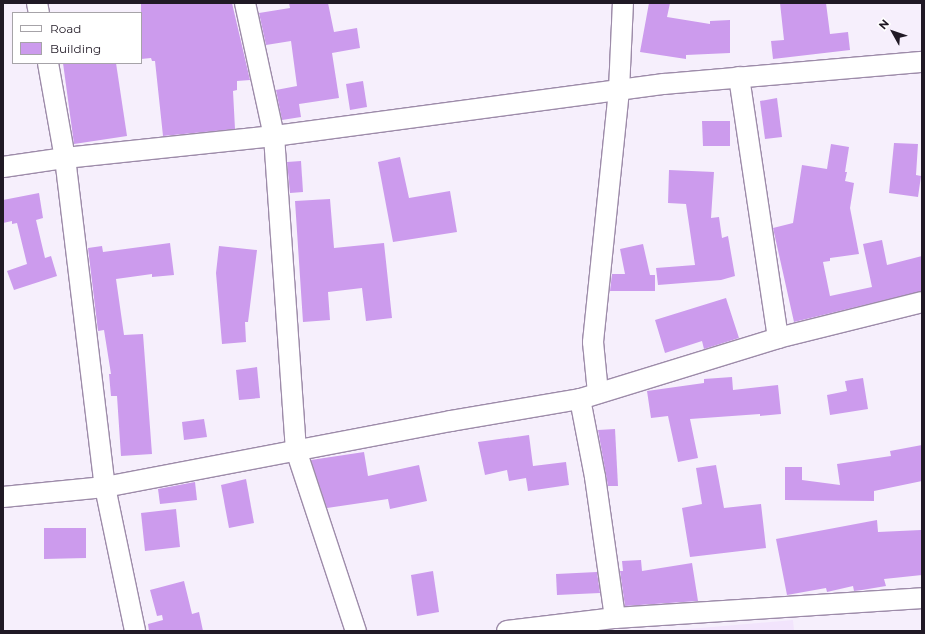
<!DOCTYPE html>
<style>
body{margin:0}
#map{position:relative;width:925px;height:634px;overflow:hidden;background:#f6effc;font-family:Montserrat,sans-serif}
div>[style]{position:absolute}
.built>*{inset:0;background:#f2e4fc}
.building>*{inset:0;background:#cc9bed}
.roads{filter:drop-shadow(1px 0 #9d8ba9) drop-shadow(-1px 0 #9d8ba9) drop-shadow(0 1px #9d8ba9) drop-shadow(0 -1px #9d8ba9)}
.minor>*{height:20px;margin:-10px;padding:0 10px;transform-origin:10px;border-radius:10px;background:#fff}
span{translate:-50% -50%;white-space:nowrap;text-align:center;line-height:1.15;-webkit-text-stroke:3px #fff;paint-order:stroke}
.frame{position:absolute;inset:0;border:4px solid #201925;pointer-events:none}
.legend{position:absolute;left:12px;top:12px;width:130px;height:52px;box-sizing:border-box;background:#fff;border:1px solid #a6a3a8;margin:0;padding:5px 7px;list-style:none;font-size:12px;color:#201925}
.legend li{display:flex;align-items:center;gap:8px;height:20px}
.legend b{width:20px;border:1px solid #a6a3a8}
.north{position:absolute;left:873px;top:12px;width:40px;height:40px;-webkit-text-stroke:3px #fff;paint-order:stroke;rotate:310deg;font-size:11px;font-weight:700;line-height:16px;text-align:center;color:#201925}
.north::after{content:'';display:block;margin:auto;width:14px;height:18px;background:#201925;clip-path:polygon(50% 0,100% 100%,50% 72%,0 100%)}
</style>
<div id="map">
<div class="built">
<i style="clip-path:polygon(793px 620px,794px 631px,666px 631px)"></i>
</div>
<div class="building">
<i style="clip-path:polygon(141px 3px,232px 3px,250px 80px,237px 81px,237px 90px,233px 91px,235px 129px,163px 136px,155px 61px,152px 61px,151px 58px,141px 59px)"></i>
<i style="clip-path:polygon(289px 3px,328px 3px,334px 32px,357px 28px,360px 48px,332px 53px,339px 98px,299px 104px,301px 117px,282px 120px,276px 90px,297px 86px,291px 41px,266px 45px,259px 13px,290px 8px)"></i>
<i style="clip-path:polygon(649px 3px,670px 3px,667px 17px,710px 24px,710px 21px,730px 20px,730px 53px,686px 55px,686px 59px,640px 52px)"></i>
<i style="clip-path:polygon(780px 3px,826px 3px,830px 34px,848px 32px,850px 50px,773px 59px,771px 41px,784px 40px)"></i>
<i style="clip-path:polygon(63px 63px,116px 63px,127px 136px,74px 144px)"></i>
<i style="clip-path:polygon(363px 81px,367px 107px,350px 110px,346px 84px)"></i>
<i style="clip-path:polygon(777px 98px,782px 137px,765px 139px,760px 101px)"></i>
<i style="clip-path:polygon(702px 121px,730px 121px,730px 146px,703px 146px)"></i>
<i style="clip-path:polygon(894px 143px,918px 144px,916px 175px,921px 176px,918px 197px,889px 193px)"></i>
<i style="clip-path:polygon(831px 144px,849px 147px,845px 172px,847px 172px,845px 181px,854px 183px,850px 208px,859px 254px,830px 258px,830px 261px,823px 262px,830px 296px,872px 287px,863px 244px,882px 240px,887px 265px,922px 256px,922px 291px,794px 322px,773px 228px,793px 223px,802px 165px,827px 169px)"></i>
<i style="clip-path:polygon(400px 157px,409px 198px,450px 191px,457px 232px,393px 242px,378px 162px)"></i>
<i style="clip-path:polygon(301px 161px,303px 192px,290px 193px,287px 162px)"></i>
<i style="clip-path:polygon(669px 170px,714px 172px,711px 218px,719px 217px,722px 238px,728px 236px,735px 276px,721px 280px,658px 285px,656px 268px,695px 265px,686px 204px,668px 203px)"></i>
<i style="clip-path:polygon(39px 193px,43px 218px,36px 220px,45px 258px,51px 256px,57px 276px,14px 290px,7px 271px,27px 264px,17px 223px,12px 224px,12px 221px,3px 223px,3px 200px)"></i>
<i style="clip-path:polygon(330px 199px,334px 248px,384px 243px,392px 318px,366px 321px,362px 288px,328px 292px,330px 320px,303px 322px,295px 201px)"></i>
<i style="clip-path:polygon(170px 243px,174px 275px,152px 277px,152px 274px,116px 279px,124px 335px,143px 334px,152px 454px,121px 456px,117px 396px,111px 396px,109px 374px,111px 374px,104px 330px,98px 331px,88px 248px,102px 246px,103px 252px)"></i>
<i style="clip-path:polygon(643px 244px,650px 275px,655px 275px,655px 291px,610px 291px,612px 274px,625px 274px,620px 249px)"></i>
<i style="clip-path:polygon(219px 246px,257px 250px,248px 322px,245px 322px,246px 342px,222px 344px,216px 273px)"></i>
<i style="clip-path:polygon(726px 298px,739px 338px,704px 349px,702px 341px,665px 353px,655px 320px)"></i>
<i style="clip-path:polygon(257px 367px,260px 398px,239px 400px,236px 370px)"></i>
<i style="clip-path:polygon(732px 377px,733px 390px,778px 385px,781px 414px,760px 416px,760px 414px,690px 419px,698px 458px,678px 462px,668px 416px,651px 418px,647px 391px,704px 383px,704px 379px)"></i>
<i style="clip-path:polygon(863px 378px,868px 409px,830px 415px,827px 395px,847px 391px,845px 381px)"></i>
<i style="clip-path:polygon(204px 419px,207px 437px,184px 440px,182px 422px)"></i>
<i style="clip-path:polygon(615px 429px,618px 486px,608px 486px,598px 430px)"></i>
<i style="clip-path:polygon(529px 435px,533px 466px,566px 462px,569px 485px,528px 491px,526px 478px,509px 481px,507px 470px,485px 475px,478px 442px)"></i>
<i style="clip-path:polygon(922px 445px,922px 481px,874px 491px,874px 501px,785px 500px,785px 467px,802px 467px,802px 480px,840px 485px,837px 464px,891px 456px,890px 451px)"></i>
<i style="clip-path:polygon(364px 452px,368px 476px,419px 465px,427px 501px,390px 509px,388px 499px,327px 508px,311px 460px)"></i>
<i style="clip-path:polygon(716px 465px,724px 508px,761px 504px,766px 548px,690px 557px,682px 508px,702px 504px,696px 468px)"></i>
<i style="clip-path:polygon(246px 479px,254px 523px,229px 528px,221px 485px)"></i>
<i style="clip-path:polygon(195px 482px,197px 500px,160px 504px,158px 489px)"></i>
<i style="clip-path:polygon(176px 509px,180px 547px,145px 551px,141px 513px)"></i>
<i style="clip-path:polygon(877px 520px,878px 532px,921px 530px,922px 575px,884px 579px,886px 586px,862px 590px,854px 591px,853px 586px,827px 592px,826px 588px,787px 595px,776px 539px)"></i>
<i style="clip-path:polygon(44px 528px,86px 528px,86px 558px,44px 559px)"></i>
<i style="clip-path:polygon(641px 560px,642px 571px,692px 563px,698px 601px,625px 606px,620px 571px,623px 571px,622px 561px)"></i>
<i style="clip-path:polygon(433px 571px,439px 612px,417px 616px,411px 575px)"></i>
<i style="clip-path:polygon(597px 572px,600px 593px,557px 595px,556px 574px)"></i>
<i style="clip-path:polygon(184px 581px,192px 614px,199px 612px,203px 631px,149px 631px,148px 624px,163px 620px,162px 615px,157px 616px,150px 590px)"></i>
</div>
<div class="roads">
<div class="minor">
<i style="left:37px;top:3px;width:10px;rotate:79deg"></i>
<i style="left:245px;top:3px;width:136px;rotate:77.7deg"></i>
<i style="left:274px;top:136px;width:315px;rotate:86deg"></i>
<i style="left:296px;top:450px;width:191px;rotate:71.7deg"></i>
<i style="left:48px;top:63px;width:97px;rotate:79.9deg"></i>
<i style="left:65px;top:158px;width:331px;rotate:83.1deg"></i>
<i style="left:105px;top:487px;width:147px;rotate:78.2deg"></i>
<i style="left:739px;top:77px;width:264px;rotate:81.5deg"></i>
<i style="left:3px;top:167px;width:63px;rotate:-8.3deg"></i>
<i style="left:65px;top:158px;width:210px;rotate:-6deg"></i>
<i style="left:274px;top:136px;width:393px;rotate:-7.6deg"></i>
<i style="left:664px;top:84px;width:259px;rotate:-4.9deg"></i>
<i style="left:598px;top:393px;width:51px;rotate:-95.6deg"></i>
<i style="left:593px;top:342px;width:253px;rotate:-84.1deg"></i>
<i style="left:619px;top:90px;width:87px;rotate:-87.4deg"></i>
<i style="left:580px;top:399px;width:79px;rotate:79.1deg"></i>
<i style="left:595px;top:477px;width:142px;rotate:81.9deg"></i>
<i style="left:3px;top:497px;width:102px;rotate:-5.6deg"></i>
<i style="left:105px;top:487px;width:352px;rotate:-10.8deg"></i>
<i style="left:451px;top:421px;width:131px;rotate:-9.7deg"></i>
<i style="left:580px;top:399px;width:207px;rotate:-17.1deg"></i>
<i style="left:778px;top:338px;width:148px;rotate:-14deg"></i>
<i style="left:507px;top:631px;width:109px;rotate:-6.9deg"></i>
<i style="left:615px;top:618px;width:308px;rotate:-3.7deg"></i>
</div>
</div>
<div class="frame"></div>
<ul class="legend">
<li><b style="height:5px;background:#fff"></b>Road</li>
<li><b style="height:11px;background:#cc9bed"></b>Building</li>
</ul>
<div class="north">N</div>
</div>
